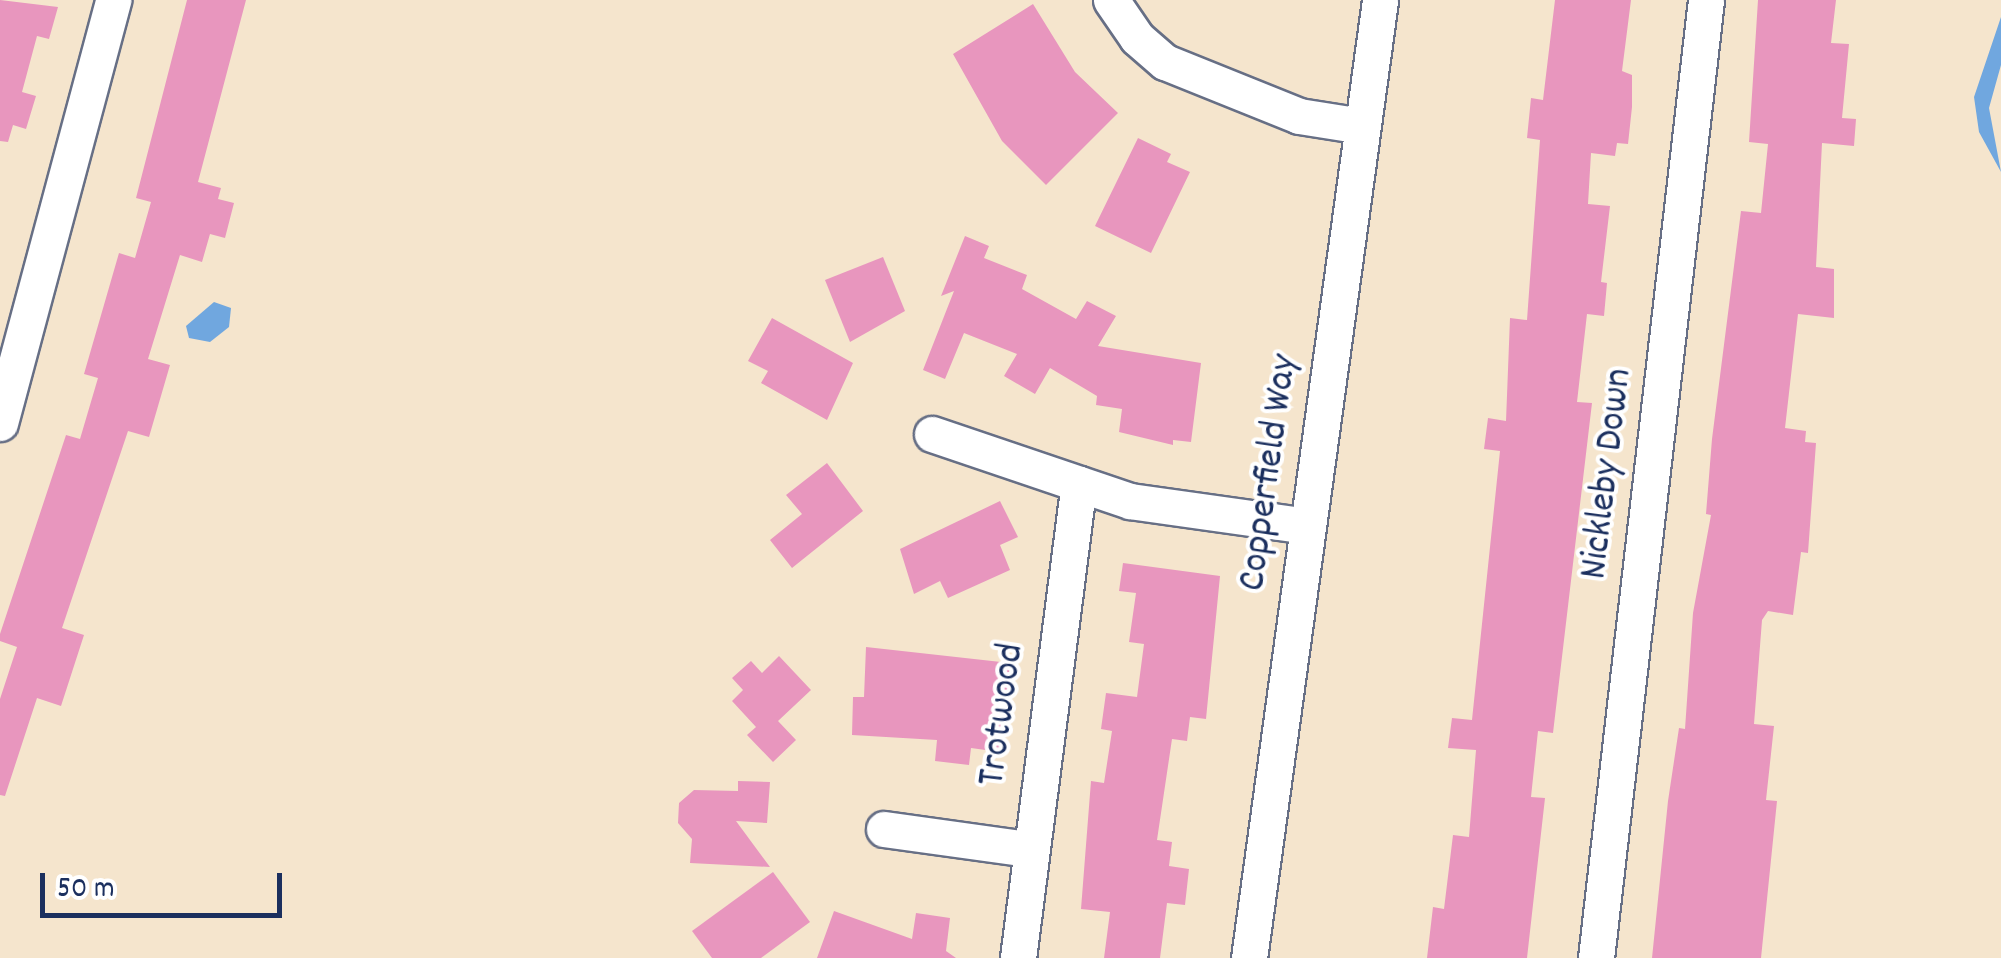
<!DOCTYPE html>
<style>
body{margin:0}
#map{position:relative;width:2001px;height:958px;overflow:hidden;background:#f5e5cd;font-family:Dekko,sans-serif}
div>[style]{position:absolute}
.water>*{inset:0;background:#70a7df}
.building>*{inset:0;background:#e896be}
.roads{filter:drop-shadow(2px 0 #676f85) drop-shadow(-2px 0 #676f85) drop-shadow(0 2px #676f85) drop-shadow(0 -2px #676f85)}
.minor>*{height:35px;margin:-17.5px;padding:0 17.5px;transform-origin:17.5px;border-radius:17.5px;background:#fff}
span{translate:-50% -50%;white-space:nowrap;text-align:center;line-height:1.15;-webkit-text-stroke:8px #fff;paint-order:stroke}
.street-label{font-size:40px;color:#1b2f5e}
.scale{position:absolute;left:40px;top:873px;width:242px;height:45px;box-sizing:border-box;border:5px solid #1b2f5e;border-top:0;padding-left:12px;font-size:30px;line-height:35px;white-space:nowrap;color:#1b2f5e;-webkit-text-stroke:8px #fff;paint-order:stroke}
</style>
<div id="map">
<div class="water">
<i style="clip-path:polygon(2001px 17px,2001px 65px,1989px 108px,2001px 172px,1979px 132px,1974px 97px)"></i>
<i style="clip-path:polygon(214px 302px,231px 308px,229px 327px,210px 342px,189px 338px,186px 326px)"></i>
</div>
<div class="building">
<i style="clip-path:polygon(0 0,58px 7px,49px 39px,37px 36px,22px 92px,36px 96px,26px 129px,13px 125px,8px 142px,0 141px)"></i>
<i style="clip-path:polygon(187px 0,246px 0,198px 182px,221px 188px,218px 199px,234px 203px,225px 238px,210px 234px,202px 262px,180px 255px,148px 359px,170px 365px,149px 437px,128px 431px,62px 628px,84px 635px,61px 706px,37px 698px,5px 796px,0 795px,0 699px,17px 647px,0 641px,0 634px,66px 435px,80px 439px,98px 378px,84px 374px,119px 253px,135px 258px,151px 202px,136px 198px)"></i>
<i style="clip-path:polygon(1555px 0,1631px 0,1622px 71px,1632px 75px,1632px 107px,1628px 144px,1617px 143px,1615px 156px,1591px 153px,1588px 204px,1610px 206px,1601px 282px,1607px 283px,1604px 316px,1587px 314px,1577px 402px,1592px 403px,1553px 733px,1538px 731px,1531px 797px,1545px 798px,1527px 958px,1427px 958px,1433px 907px,1444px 909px,1453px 835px,1469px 837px,1476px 750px,1448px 748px,1452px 718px,1472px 720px,1500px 451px,1484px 449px,1488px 418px,1506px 421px,1510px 318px,1527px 320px,1540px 140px,1527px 138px,1531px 98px,1543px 100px)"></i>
<i style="clip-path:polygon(1758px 0,1836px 0,1831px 43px,1849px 44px,1842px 118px,1856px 119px,1854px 146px,1822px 143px,1816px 267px,1834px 269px,1834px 318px,1798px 314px,1785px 428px,1806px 431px,1805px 442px,1816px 443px,1808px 553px,1801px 552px,1793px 615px,1768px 611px,1762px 620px,1754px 724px,1774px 726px,1766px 800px,1777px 801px,1761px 958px,1652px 958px,1668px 801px,1679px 728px,1685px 729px,1693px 613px,1711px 515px,1706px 514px,1712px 439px,1741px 211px,1761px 213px,1768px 144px,1749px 142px)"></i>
<i style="clip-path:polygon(1033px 4px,1075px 72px,1118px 113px,1046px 185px,1002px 141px,953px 54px)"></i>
<i style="clip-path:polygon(1138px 138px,1171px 154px,1167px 162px,1190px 172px,1151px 253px,1095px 226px)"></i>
<i style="clip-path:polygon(965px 236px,989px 246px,984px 258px,1027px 275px,1022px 289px,1076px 319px,1087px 301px,1116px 316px,1098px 346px,1201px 363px,1191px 442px,1173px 440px,1173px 445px,1119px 432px,1122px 409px,1096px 405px,1097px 396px,1050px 368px,1035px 394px,1004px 376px,1017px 354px,964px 333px,945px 379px,923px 370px,954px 291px,941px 296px)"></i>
<i style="clip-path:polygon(883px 257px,905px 311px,850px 342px,825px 280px)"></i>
<i style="clip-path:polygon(772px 318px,853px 363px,827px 420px,761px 383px,768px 371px,748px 361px)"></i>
<i style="clip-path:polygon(827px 463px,863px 511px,792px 568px,770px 540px,802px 514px,786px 495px)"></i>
<i style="clip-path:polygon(1000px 501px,1018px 537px,1000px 545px,1010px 570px,948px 598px,940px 581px,914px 594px,900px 549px)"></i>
<i style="clip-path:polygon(1123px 563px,1220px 576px,1206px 719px,1190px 717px,1187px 741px,1172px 739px,1157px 840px,1172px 842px,1169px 866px,1189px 869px,1185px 905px,1167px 903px,1160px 958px,1104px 958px,1110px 912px,1081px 909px,1091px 781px,1104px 783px,1112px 731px,1101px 729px,1106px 693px,1137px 697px,1144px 644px,1129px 642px,1136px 593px,1119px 591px)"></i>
<i style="clip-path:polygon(866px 647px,1010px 663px,1000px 752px,971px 748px,969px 765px,935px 761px,937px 740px,852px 735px,853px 697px,864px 697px)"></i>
<i style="clip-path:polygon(779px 656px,811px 690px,778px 721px,796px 740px,773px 762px,747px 735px,756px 727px,732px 701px,743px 690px,732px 678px,751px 661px,762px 673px)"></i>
<i style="clip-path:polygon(738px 781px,770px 782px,767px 823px,736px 821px,770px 867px,690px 863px,692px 839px,678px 823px,679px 803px,694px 790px,738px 791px)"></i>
<i style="clip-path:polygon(773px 872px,810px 922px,761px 958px,712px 958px,692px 931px)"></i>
<i style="clip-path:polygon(834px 911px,912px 939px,916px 913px,950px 918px,946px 951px,956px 958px,817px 958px)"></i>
</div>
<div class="roads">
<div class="minor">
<i style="left:1111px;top:0;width:46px;rotate:55.6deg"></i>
<i style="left:1137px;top:38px;width:37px;rotate:41deg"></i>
<i style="left:1165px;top:62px;width:144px;rotate:21.9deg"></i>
<i style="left:1299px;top:116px;width:64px;rotate:9deg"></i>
<i style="left:0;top:423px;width:438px;rotate:-75deg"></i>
<i style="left:932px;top:434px;width:209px;rotate:18.7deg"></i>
<i style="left:1130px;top:501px;width:179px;rotate:8deg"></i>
<i style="left:884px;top:829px;width:146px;rotate:7.9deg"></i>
<i style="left:1018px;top:958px;width:478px;rotate:-82.7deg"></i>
<i style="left:1249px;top:958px;width:967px;rotate:-82.21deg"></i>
<i style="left:1596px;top:958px;width:964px;rotate:-83.45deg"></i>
</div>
</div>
<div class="street-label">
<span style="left:1271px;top:473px;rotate:-82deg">Copperfield Way</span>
<span style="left:1609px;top:474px;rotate:-83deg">Nickleby Down</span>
<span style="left:1004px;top:715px;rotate:-82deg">Trotwood</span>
</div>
<div class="scale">50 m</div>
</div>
